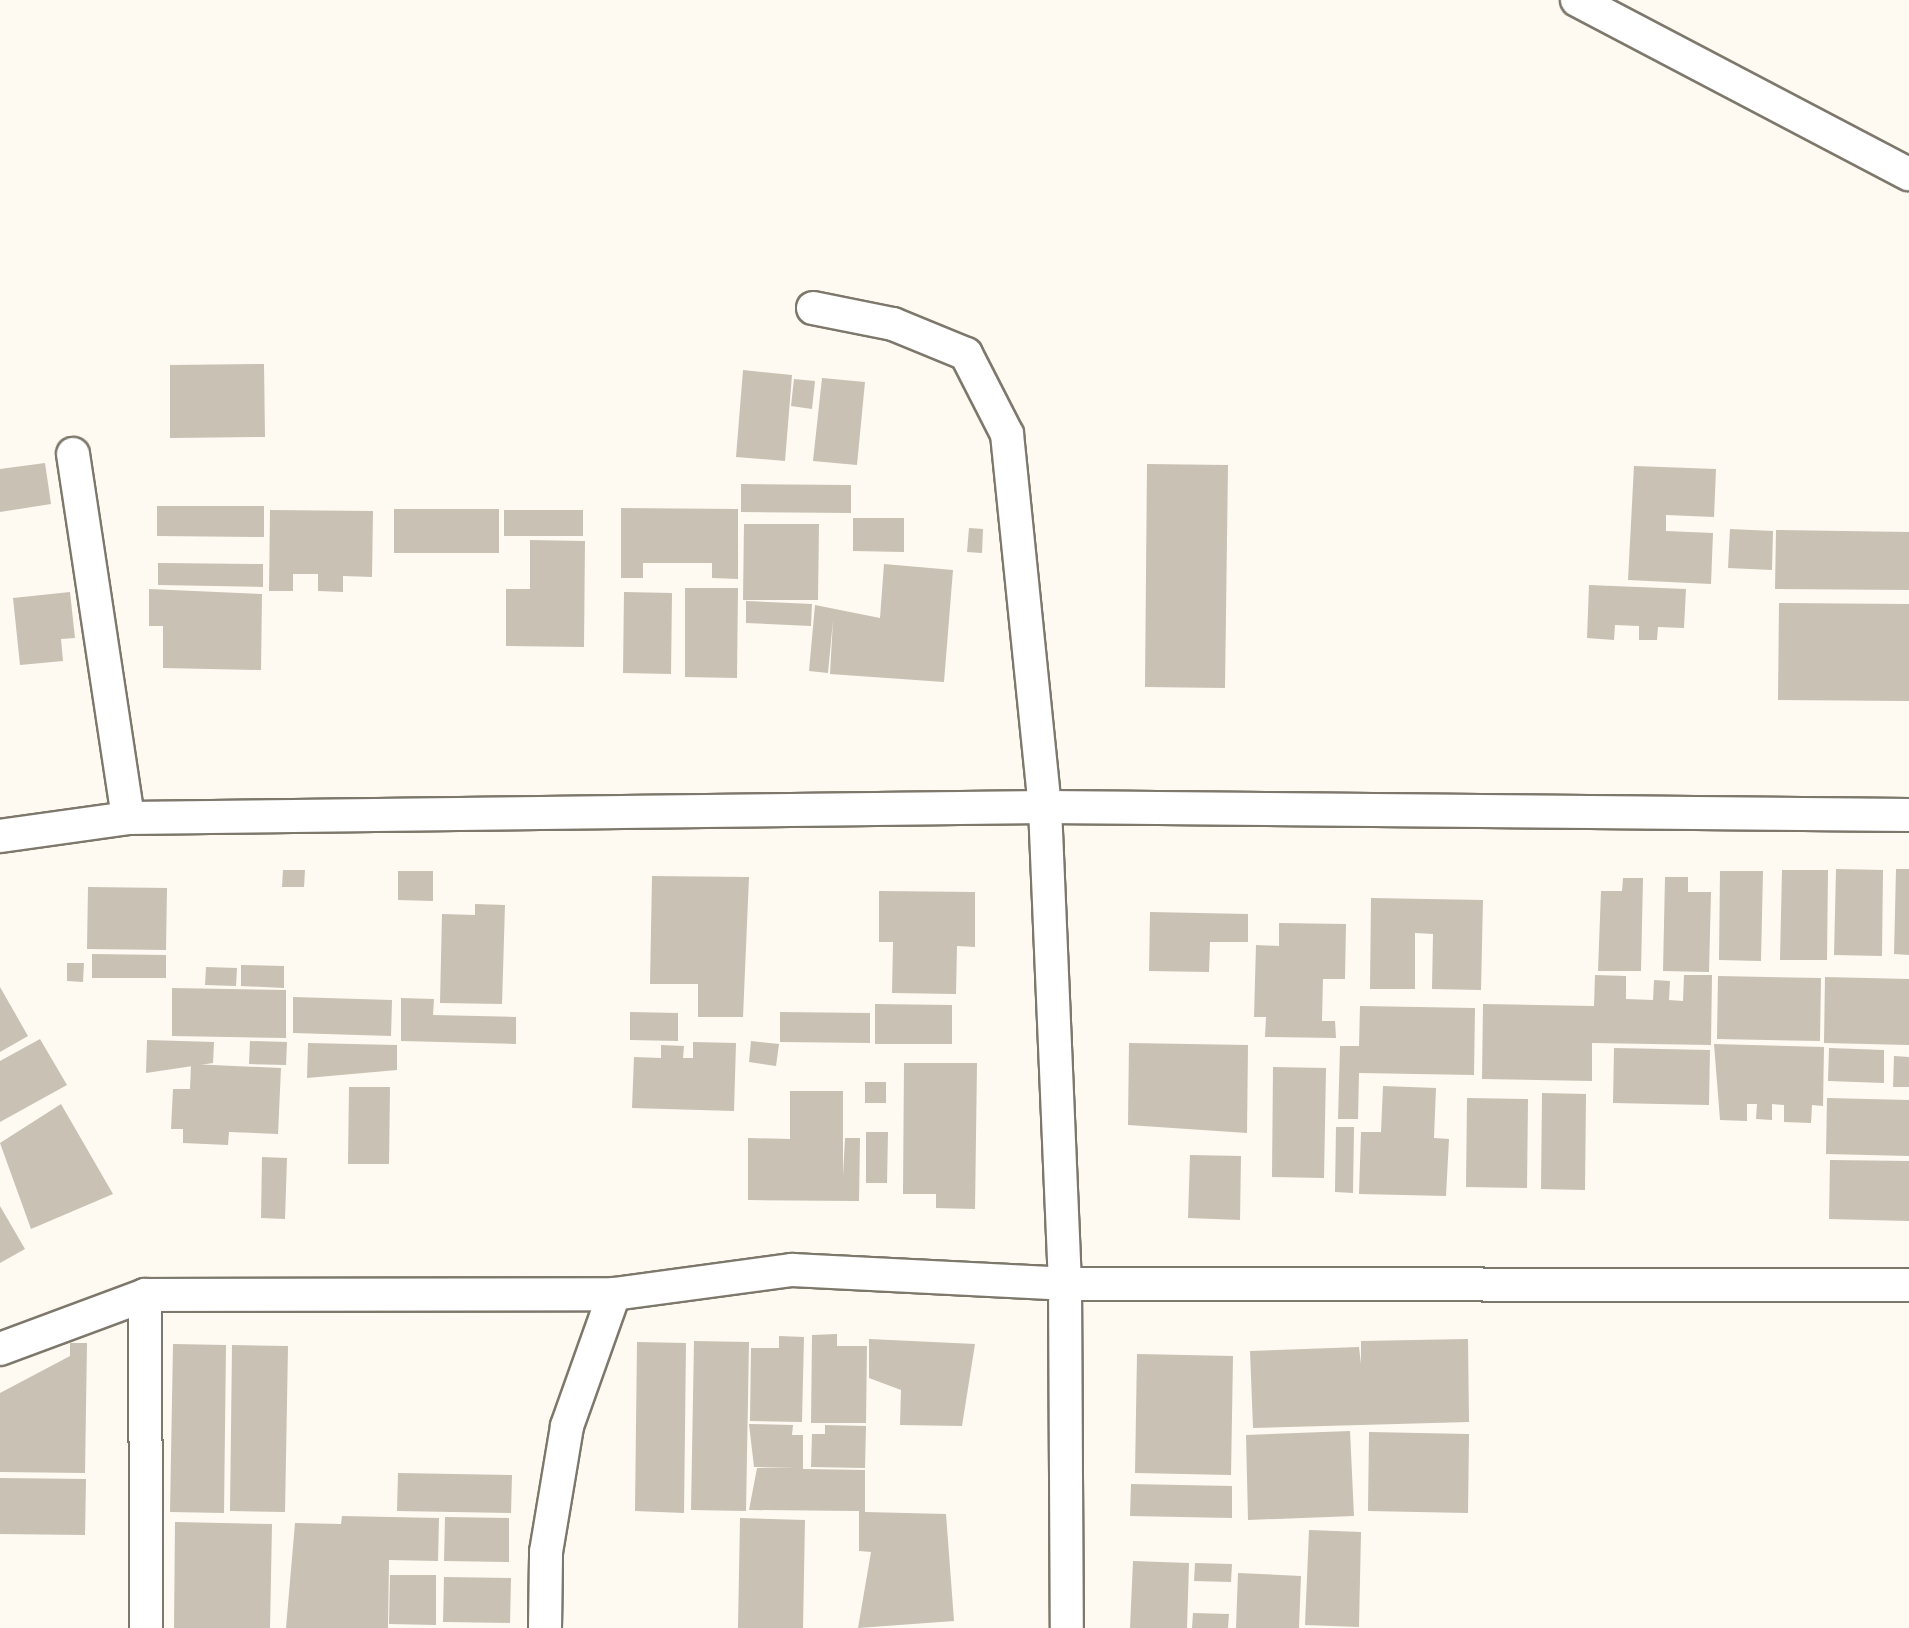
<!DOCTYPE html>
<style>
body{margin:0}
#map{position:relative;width:1909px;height:1628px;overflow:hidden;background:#fefaf2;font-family:Commissioner,sans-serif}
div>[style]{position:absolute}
.building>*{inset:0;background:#c8c1b4}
.roads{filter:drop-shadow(2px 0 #7e786c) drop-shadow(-2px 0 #7e786c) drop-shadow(0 2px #7e786c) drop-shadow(0 -2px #7e786c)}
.minor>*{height:32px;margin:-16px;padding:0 16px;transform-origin:16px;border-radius:16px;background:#fff}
span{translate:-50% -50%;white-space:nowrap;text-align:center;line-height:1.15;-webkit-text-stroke:9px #fff;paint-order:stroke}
</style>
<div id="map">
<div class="building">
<i style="clip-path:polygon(264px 364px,265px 437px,170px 438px,170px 365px)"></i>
<i style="clip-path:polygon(743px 370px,792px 375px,785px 461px,736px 457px)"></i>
<i style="clip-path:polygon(822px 378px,865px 382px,857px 465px,813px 461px)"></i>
<i style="clip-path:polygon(794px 379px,815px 381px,812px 409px,791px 406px)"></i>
<i style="clip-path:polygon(45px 463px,51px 504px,0 512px,0 469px)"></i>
<i style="clip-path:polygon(1147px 464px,1228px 465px,1225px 688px,1145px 687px)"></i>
<i style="clip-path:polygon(1634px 466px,1716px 469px,1714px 517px,1666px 515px,1666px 531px,1713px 533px,1711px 584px,1628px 580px)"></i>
<i style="clip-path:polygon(741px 484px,851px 485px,851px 513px,741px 512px)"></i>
<i style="clip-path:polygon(157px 506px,264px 506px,264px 537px,157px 536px)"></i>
<i style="clip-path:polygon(621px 508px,738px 509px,738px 579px,712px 578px,712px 563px,643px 563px,643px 578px,621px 578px)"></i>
<i style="clip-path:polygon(394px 509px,499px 509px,499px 553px,394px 553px)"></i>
<i style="clip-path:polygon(270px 510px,373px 511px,372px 577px,343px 576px,343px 592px,318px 591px,318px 574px,293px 574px,293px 591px,269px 591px)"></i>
<i style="clip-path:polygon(504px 510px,583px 510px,583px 536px,504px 536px)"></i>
<i style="clip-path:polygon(853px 518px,904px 518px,904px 552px,853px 551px)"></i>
<i style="clip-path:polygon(744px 524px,819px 524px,818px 600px,743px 600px)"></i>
<i style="clip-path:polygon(969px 528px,983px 529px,982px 553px,967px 552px)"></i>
<i style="clip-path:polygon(1730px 529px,1773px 531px,1772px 570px,1728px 568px)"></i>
<i style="clip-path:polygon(1776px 530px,1909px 532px,1909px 590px,1775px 589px)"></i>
<i style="clip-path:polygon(530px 540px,585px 541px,584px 647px,506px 646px,506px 589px,530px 589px)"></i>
<i style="clip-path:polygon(158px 563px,263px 564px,263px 587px,158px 585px)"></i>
<i style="clip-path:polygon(884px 564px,953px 570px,944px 682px,830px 674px,833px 620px,828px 673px,809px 671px,815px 605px,880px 618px)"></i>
<i style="clip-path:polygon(1589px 585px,1686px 589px,1684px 628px,1658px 627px,1657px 640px,1639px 640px,1639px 626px,1615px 625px,1614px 640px,1587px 638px)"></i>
<i style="clip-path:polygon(685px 588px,738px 588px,737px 678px,685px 677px)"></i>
<i style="clip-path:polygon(149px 589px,262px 594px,261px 670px,163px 668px,163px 626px,149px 626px)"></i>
<i style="clip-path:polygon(70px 592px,75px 638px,61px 639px,63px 661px,20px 665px,13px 598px)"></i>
<i style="clip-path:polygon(624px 592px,672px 593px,671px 674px,623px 673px)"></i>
<i style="clip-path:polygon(746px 601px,812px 604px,811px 626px,746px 623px)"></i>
<i style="clip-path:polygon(1779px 603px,1909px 604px,1909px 701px,1778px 700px)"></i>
<i style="clip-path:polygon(1836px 869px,1883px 870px,1882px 956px,1834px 955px)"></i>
<i style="clip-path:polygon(1896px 869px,1909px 869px,1909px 955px,1894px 954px)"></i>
<i style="clip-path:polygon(283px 870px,305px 870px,304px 887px,282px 887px)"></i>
<i style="clip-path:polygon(1782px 870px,1828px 870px,1827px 960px,1780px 960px)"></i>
<i style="clip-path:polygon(398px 871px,433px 871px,433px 901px,398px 900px)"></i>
<i style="clip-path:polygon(1720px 871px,1763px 871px,1761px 961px,1719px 960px)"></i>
<i style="clip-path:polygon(652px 876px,749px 877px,743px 1017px,698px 1017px,698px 984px,650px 984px)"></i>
<i style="clip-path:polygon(1665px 877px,1688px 877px,1688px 892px,1711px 892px,1709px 972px,1663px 971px)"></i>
<i style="clip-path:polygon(1623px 878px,1643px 878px,1641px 971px,1598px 971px,1601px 891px,1622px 891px)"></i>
<i style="clip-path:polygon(88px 887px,167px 888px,166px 950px,87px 949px)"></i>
<i style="clip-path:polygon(879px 891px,975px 892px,975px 947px,957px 946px,956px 994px,892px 993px,893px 942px,879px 942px)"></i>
<i style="clip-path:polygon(1371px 898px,1483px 900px,1481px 990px,1432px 989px,1433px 934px,1415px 933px,1415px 989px,1370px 989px)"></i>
<i style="clip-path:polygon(475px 904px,505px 905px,502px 1004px,440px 1003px,442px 914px,475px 915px)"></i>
<i style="clip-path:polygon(1150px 912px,1248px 914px,1248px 942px,1210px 942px,1209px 972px,1149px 971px)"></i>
<i style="clip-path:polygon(1279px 923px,1346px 924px,1345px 979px,1323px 979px,1322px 1021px,1335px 1021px,1336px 1038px,1265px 1037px,1266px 1017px,1254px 1017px,1256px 945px,1279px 946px)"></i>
<i style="clip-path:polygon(92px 954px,166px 955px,166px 978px,92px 978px)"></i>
<i style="clip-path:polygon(67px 963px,84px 963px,83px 982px,67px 981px)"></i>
<i style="clip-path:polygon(241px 965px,284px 966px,284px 988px,241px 986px)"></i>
<i style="clip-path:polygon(206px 967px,237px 968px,236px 986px,205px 985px)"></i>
<i style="clip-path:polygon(1595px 975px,1626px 976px,1626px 999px,1653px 1000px,1654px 980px,1670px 981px,1669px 1000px,1683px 1001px,1684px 975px,1712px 975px,1711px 1045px,1592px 1043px,1592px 1081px,1482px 1079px,1483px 1004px,1594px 1006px)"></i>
<i style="clip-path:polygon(1718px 976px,1821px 978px,1820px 1041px,1717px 1039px)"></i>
<i style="clip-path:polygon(1825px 977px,1909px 979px,1909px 1045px,1824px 1043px)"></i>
<i style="clip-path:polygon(0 987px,28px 1036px,0 1052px)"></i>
<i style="clip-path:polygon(172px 988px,286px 990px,286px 1038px,172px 1036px)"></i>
<i style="clip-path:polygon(293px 997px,392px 1000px,391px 1036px,293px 1033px)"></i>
<i style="clip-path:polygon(401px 998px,434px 999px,433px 1015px,516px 1017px,516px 1044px,401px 1041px)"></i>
<i style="clip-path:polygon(875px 1004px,952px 1005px,952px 1044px,875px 1044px)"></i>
<i style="clip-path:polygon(1360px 1006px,1475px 1008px,1474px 1075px,1359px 1073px,1358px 1119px,1338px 1119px,1340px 1046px,1359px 1046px)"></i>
<i style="clip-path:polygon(630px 1012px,678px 1013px,678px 1041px,630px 1040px)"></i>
<i style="clip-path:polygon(780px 1012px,870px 1013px,870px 1043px,780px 1042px)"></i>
<i style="clip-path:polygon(40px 1039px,67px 1085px,0 1122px,0 1061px)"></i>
<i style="clip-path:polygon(147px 1040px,214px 1042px,213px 1063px,146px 1073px)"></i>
<i style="clip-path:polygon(250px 1041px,287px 1042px,286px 1065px,249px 1064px)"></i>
<i style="clip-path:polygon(751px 1041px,779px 1044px,776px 1066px,749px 1062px)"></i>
<i style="clip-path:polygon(693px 1042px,736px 1043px,734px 1111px,632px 1108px,634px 1057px,661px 1058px,661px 1045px,684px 1046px,683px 1058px,693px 1058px)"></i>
<i style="clip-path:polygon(308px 1043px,397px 1045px,397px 1070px,307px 1078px)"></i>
<i style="clip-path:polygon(1129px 1043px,1248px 1045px,1247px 1133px,1128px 1125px)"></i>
<i style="clip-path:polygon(1714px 1044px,1824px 1047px,1823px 1106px,1812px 1105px,1811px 1123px,1784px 1122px,1784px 1105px,1772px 1104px,1772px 1120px,1756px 1119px,1757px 1104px,1747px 1104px,1747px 1121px,1720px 1120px)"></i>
<i style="clip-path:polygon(1614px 1048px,1710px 1050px,1709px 1105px,1613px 1103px)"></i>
<i style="clip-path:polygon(1829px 1048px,1884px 1050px,1884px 1083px,1828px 1081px)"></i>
<i style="clip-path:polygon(1894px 1056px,1909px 1057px,1909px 1087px,1893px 1087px)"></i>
<i style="clip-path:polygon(904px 1063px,977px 1063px,975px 1209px,936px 1208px,936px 1194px,903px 1194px)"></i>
<i style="clip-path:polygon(191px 1064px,281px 1068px,278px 1134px,229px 1132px,228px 1145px,183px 1143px,183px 1129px,171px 1129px,173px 1089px,190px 1089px)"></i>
<i style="clip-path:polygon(1273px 1067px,1326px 1068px,1324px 1178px,1272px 1177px)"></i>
<i style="clip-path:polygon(865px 1082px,886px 1082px,886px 1103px,865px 1103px)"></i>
<i style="clip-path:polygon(1383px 1086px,1436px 1088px,1434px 1138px,1449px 1139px,1446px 1196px,1359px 1194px,1361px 1132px,1381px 1132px)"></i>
<i style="clip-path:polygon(349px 1087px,390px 1087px,389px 1164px,348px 1164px)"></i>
<i style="clip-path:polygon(790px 1091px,843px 1091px,843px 1176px,845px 1138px,860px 1138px,859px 1201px,748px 1200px,748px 1138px,790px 1139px)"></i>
<i style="clip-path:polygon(1542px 1093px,1586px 1094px,1585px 1190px,1541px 1189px)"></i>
<i style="clip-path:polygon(1467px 1098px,1528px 1099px,1527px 1188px,1466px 1187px)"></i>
<i style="clip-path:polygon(1827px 1098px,1909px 1100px,1909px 1156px,1826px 1154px)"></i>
<i style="clip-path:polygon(61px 1104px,113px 1194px,31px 1229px,0 1143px)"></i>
<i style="clip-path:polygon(1336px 1127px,1354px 1127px,1353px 1193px,1335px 1192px)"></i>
<i style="clip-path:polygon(866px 1132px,888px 1132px,887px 1183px,866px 1183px)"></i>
<i style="clip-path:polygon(1190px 1155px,1241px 1156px,1240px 1220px,1188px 1218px)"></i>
<i style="clip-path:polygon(262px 1157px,287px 1158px,285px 1219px,261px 1218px)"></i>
<i style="clip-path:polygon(1830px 1160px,1909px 1161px,1909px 1221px,1829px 1219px)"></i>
<i style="clip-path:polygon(0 1206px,25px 1249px,0 1263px)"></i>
<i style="clip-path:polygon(837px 1334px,837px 1346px,867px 1346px,866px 1423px,811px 1423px,812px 1335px)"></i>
<i style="clip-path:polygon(779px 1336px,804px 1337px,802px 1422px,750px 1421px,751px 1348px,779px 1348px)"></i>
<i style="clip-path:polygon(869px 1339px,975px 1344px,962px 1426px,900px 1425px,901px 1390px,869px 1378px)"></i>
<i style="clip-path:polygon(1468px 1339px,1469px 1422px,1253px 1428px,1250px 1351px,1359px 1347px,1361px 1364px,1361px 1341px)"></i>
<i style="clip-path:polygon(694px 1341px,749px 1342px,746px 1511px,691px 1510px)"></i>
<i style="clip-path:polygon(637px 1342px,686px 1343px,684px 1513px,635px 1511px)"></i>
<i style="clip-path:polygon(70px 1343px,87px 1343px,85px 1473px,0 1472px,0 1393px,70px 1356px)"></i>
<i style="clip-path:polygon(173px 1344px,226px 1345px,224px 1513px,170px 1512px)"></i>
<i style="clip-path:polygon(232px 1345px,288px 1346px,285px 1512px,230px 1511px)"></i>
<i style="clip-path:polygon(1137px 1354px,1233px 1356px,1231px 1475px,1135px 1473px)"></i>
<i style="clip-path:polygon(749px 1424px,793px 1425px,792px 1435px,803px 1435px,803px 1469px,865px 1470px,865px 1512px,946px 1514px,954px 1621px,858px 1628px,871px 1552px,859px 1551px,859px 1511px,749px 1510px,757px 1468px,796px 1467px,754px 1467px)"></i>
<i style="clip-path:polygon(825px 1425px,866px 1426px,865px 1468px,811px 1467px,812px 1434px,825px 1434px)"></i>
<i style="clip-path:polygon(1350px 1431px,1354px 1516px,1248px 1520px,1246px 1435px)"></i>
<i style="clip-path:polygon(1369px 1432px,1469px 1434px,1468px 1513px,1368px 1511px)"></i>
<i style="clip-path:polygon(398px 1473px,512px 1475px,511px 1513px,397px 1511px)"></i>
<i style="clip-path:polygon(0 1478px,86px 1479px,85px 1535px,0 1534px)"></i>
<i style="clip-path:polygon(1131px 1484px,1232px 1486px,1232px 1518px,1130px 1516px)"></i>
<i style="clip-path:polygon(342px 1516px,439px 1518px,438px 1561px,389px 1560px,388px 1628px,286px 1628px,295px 1523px,341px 1524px)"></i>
<i style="clip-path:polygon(445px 1517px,509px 1518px,509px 1562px,444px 1561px)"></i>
<i style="clip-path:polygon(740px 1518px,805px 1520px,803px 1628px,738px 1628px)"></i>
<i style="clip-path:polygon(175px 1522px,272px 1524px,270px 1628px,174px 1628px)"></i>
<i style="clip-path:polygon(1309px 1530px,1361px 1532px,1359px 1627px,1305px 1625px)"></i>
<i style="clip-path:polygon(1133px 1561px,1189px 1563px,1187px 1628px,1130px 1628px)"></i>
<i style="clip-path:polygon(1195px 1563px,1232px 1564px,1231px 1582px,1194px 1581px)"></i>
<i style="clip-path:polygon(1238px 1573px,1301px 1576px,1299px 1628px,1236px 1628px)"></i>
<i style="clip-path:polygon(390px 1575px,436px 1575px,436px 1625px,389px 1624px)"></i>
<i style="clip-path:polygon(444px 1577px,511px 1578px,510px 1623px,443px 1622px)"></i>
<i style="clip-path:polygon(1193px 1613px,1229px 1614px,1228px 1628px,1192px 1628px)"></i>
</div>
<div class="roads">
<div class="minor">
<i style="left:1577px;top:0;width:375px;rotate:27.7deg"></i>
<i style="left:813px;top:308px;width:82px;rotate:11.3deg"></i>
<i style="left:893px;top:324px;width:79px;rotate:22.3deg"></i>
<i style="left:966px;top:354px;width:90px;rotate:62.9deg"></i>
<i style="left:1007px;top:434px;width:375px;rotate:84.2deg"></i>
<i style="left:1045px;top:807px;width:477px;rotate:87.6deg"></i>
<i style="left:1065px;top:1284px;width:344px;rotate:89.7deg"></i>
<i style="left:73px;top:454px;width:368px;rotate:81.4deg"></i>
<i style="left:0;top:836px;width:129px;rotate:-8deg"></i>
<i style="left:128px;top:818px;width:917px;rotate:-0.69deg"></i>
<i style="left:1045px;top:807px;width:864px;rotate:0.53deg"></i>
<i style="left:145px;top:1295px;width:333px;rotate:89.8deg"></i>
<i style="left:0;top:1349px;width:155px;rotate:-20.4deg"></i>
<i style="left:145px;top:1295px;width:469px;rotate:-0.1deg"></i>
<i style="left:614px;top:1294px;width:180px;rotate:-7.7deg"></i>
<i style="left:792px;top:1270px;width:273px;rotate:2.9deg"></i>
<i style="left:1065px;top:1284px;width:844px;rotate:0.07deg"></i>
<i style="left:545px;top:1628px;width:76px;rotate:-89.2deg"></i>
<i style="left:546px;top:1552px;width:128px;rotate:-80.5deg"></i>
<i style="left:567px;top:1426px;width:140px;rotate:-70.4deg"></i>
</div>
</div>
</div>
